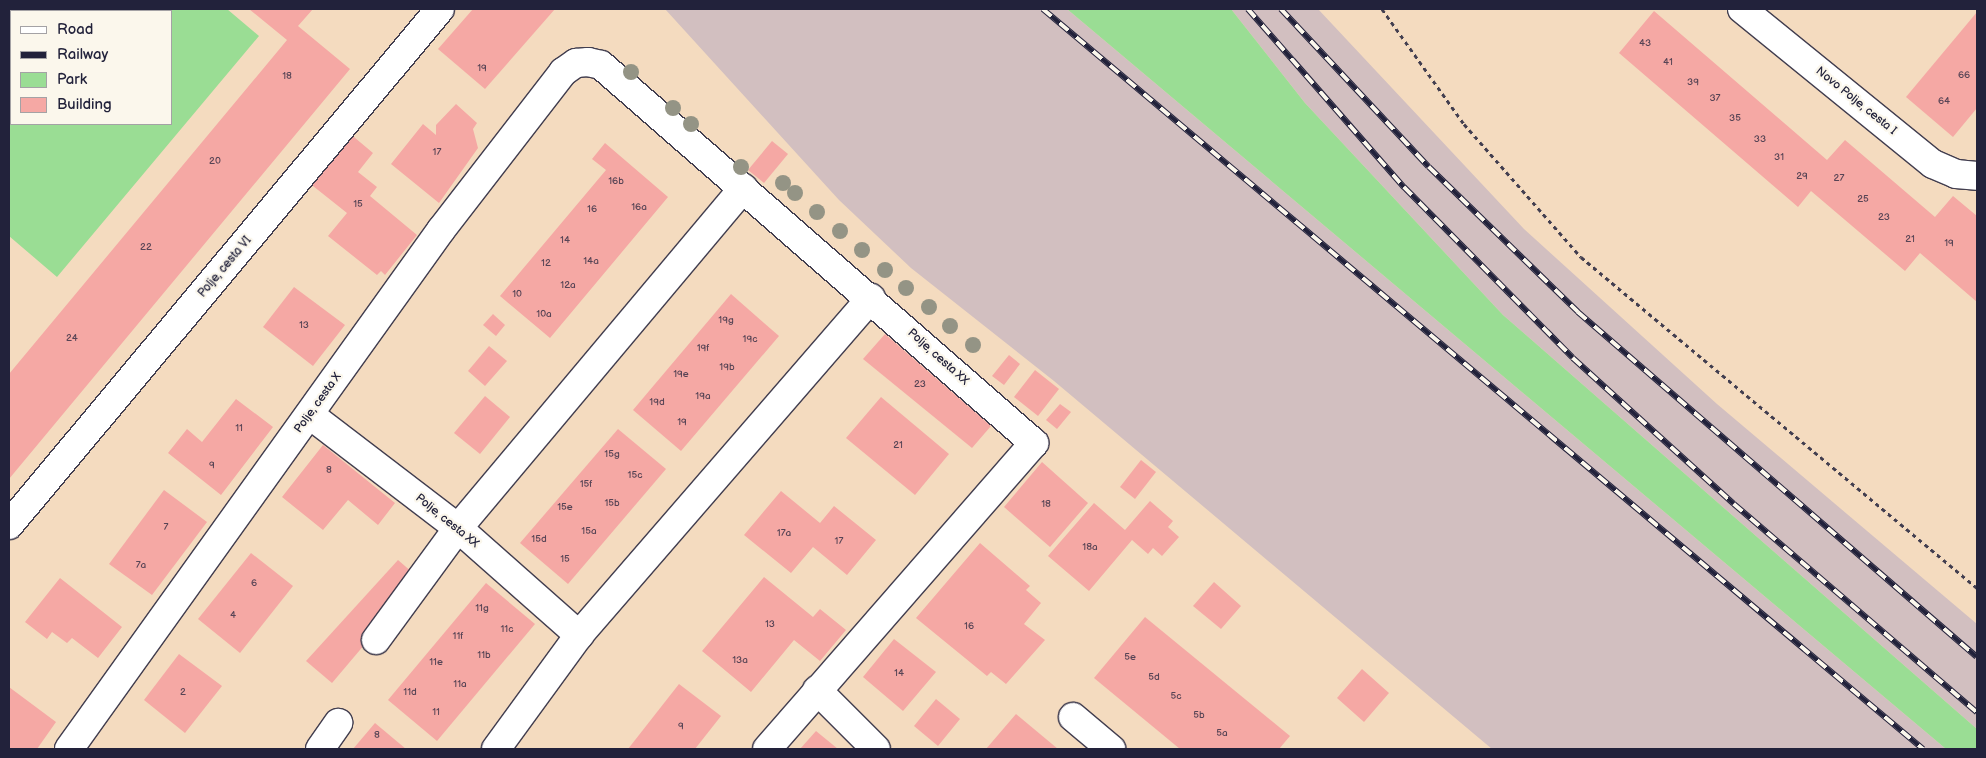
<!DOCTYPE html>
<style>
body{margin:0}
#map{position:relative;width:1986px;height:758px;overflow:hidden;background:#f4dbbf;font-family:"Balsamiq Sans",sans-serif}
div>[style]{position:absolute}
.industrial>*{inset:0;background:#d2bfc0}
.green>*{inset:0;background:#9add94}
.building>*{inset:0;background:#f5a8a4}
.path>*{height:3px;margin-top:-1.5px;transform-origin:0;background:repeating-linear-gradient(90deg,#423e4f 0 4px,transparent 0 8px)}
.roads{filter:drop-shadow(1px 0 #423e4f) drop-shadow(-1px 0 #423e4f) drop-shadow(0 1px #423e4f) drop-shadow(0 -1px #423e4f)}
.minor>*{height:28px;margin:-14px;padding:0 14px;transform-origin:14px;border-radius:14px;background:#fff}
.rail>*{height:5.5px;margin-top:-2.75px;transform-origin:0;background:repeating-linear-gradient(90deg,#fbf7ec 0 11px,#22223b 0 22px);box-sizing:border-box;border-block:1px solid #22223b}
.trees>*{width:16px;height:16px;margin:-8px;border-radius:50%;background:#949485}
span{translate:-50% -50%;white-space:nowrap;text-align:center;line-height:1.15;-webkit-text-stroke:4.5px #fbf7ec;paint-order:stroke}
.number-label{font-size:10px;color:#574455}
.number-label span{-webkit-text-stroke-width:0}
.street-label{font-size:12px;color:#22223b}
.frame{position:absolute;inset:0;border:10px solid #22223b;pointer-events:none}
.legend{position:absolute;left:10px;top:10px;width:162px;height:115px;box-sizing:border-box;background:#fbf7ec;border:1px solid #a4a2a5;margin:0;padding:6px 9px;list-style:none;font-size:15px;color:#22223b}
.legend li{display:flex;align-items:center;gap:10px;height:25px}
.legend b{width:25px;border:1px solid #a4a2a5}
</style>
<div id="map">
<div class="industrial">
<i style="clip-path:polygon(665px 9px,1067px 9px,1946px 749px,1492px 749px,1054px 381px,911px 268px,839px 200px)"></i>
<i style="clip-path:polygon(1231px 9px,1318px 9px,1524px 229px,1717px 404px,1977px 624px,1977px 729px,1503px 315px,1305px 103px)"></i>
</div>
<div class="green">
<i style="clip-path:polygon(evenodd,9px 9px,227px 9px,259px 36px,57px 277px,9px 236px,9px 9px,11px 11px,171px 11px,171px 124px,11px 124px,11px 11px)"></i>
<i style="clip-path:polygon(1067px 9px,1231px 9px,1305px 103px,1503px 315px,1977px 729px,1977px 749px,1946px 749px)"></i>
</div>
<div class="building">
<i style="clip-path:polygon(249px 9px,313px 9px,298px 26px,350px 69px,9px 479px,9px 374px,287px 40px)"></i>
<i style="clip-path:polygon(473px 9px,555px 9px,485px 89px,438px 49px)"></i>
<i style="clip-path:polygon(1654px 11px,1827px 160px,1845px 140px,1935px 217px,1953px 196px,1977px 216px,1977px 302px,1920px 253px,1905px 271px,1811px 191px,1798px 207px,1619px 53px)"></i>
<i style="clip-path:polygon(1977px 12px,1977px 108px,1953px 137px,1906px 97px)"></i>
<i style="clip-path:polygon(456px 104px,477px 123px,473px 129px,478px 148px,439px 203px,391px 164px,423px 124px,436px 135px,436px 125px)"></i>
<i style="clip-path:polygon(348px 132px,373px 153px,358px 172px,377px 187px,370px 196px,417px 235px,385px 275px,381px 271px,377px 275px,328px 236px,347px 213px,308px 182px)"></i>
<i style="clip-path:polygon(772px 141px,788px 154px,764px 183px,748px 170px)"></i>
<i style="clip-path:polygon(605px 143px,668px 197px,550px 338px,500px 296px,606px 170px,592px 159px)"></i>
<i style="clip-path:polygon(294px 287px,345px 325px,313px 366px,263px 327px)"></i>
<i style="clip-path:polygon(731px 294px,779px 336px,681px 451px,633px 410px)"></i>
<i style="clip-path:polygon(493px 314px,505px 325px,496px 336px,483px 325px)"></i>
<i style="clip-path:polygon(885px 334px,991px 426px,972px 448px,863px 359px)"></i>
<i style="clip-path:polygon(489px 346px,507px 361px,485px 386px,468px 371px)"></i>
<i style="clip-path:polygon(1009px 355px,1020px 364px,1004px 385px,992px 376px)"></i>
<i style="clip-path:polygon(1035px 370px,1059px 389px,1038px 416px,1014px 397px)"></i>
<i style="clip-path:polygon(485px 396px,510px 417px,480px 454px,454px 433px)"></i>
<i style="clip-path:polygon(881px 397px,949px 454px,915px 495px,846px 438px)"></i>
<i style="clip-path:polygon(236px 399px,273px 427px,221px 495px,168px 453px,187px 429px,202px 442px)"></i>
<i style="clip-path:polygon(1060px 404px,1071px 412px,1057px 429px,1046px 420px)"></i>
<i style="clip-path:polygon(618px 429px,666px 469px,568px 584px,520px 543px)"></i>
<i style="clip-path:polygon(323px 445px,395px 503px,378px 525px,348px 500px,323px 530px,282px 497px)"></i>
<i style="clip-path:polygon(1141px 460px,1156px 472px,1135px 499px,1120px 487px)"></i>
<i style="clip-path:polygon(1042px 462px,1088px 503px,1050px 547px,1004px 507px)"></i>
<i style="clip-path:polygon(164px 490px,207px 522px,152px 595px,109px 564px)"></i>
<i style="clip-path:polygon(781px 491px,820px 523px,834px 506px,876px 540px,847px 575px,813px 547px,791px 573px,744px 535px)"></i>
<i style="clip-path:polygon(1150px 501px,1173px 521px,1168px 527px,1179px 537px,1162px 556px,1153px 548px,1148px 554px,1132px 540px,1089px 591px,1048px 556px,1094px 503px,1125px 530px)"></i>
<i style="clip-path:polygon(980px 543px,1030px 586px,1026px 590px,1041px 603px,1024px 624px,1045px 640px,1006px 684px,991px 672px,987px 676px,916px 618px)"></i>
<i style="clip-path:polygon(251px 553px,293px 586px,240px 653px,198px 619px)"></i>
<i style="clip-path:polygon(398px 560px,420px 579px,332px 683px,306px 661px)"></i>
<i style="clip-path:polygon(764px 577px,813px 617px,820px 609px,846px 630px,820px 661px,794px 640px,751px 692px,702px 651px)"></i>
<i style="clip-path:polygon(60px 578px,122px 627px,98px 658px,72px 638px,67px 643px,52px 632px,47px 639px,25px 622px)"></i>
<i style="clip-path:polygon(1214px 582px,1241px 606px,1221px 629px,1193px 606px)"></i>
<i style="clip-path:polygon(486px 583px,535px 624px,437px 741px,388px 700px)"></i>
<i style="clip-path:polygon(1145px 617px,1290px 736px,1279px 749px,1180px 749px,1094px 678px)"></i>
<i style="clip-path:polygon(894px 639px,936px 672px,903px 711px,863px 677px)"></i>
<i style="clip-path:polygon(179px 654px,222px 686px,185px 733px,144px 700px)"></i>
<i style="clip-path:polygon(1362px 669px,1389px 693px,1364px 722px,1337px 698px)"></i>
<i style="clip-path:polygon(679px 684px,721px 716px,695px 749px,628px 749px)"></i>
<i style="clip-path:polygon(9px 687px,56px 722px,37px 749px,9px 749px)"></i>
<i style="clip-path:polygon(936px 699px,960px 719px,938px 746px,914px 726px)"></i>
<i style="clip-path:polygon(1016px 714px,1058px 749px,986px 749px)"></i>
<i style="clip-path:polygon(375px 723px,406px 749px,353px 749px)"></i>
<i style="clip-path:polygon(816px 731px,838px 749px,800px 749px)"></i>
</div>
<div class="path">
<i style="left:1382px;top:9px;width:141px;rotate:54.5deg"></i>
<i style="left:1464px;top:124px;width:177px;rotate:48.7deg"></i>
<i style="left:1581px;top:257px;width:516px;rotate:39.89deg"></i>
</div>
<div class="roads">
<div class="minor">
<i style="left:1742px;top:9px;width:246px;rotate:39.1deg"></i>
<i style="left:1933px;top:164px;width:25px;rotate:23deg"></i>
<i style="left:1956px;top:174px;width:21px;rotate:5deg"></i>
<i style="left:310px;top:415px;width:186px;rotate:37.4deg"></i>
<i style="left:458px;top:528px;width:162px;rotate:41.5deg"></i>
<i style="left:9px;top:525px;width:672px;rotate:-50.13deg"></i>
<i style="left:376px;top:640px;width:139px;rotate:-53.8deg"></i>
<i style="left:458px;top:528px;width:444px;rotate:-50deg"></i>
<i style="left:817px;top:690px;width:83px;rotate:45deg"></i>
<i style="left:1073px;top:717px;width:50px;rotate:40.1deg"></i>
<i style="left:69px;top:749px;width:639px;rotate:-54.37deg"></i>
<i style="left:441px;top:230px;width:200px;rotate:-52.3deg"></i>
<i style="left:563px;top:72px;width:16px;rotate:-35deg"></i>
<i style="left:576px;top:63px;width:12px;rotate:-5deg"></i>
<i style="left:588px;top:62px;width:13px;rotate:13deg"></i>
<i style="left:601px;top:65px;width:575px;rotate:41.12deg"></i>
<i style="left:1034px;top:443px;width:406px;rotate:131.1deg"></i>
<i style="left:320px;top:749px;width:32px;rotate:-55deg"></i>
<i style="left:496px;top:749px;width:141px;rotate:-53.9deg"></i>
<i style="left:579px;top:635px;width:446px;rotate:-49.1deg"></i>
</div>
</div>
<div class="rail">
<i style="left:1043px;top:9px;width:1150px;rotate:40.06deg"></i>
<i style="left:1248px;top:9px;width:237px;rotate:48.8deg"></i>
<i style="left:1404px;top:187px;width:240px;rotate:45.3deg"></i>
<i style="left:1573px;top:358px;width:217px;rotate:42.2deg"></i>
<i style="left:1734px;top:504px;width:320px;rotate:40.6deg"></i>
<i style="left:1281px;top:9px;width:216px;rotate:46.9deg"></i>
<i style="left:1429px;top:167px;width:208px;rotate:44.2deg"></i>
<i style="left:1578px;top:312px;width:527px;rotate:40.85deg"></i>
</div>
<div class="trees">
<i style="left:631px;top:72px"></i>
<i style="left:673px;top:108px"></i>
<i style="left:691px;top:124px"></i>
<i style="left:741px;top:167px"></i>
<i style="left:783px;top:183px"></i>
<i style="left:795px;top:193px"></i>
<i style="left:817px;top:212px"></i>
<i style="left:840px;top:231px"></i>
<i style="left:862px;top:250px"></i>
<i style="left:885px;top:270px"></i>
<i style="left:906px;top:288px"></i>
<i style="left:929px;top:307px"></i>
<i style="left:950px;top:326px"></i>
<i style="left:973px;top:345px"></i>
</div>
<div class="number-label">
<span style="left:1645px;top:44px">43</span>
<span style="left:1668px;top:63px">41</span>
<span style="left:482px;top:69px">19</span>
<span style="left:1964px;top:76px">66</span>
<span style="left:287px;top:77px">18</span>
<span style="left:1693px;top:83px">39</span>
<span style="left:1715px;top:99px">37</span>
<span style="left:1944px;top:102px">64</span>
<span style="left:1735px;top:119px">35</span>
<span style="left:1760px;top:140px">33</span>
<span style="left:437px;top:153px">17</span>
<span style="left:1779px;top:158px">31</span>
<span style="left:215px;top:162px">20</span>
<span style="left:1802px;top:177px">29</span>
<span style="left:1839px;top:179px">27</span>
<span style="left:616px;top:182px">16b</span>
<span style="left:1863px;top:200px">25</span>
<span style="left:358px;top:205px">15</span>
<span style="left:639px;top:208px">16a</span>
<span style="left:592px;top:210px">16</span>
<span style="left:1884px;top:218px">23</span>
<span style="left:1910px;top:240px">21</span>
<span style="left:565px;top:241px">14</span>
<span style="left:1949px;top:244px">19</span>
<span style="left:146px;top:248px">22</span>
<span style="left:591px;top:262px">14a</span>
<span style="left:546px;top:264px">12</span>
<span style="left:568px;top:286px">12a</span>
<span style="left:517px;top:295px">10</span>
<span style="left:544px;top:315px">10a</span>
<span style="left:726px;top:321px">19g</span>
<span style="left:304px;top:326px">13</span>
<span style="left:72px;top:339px">24</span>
<span style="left:750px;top:340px">19c</span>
<span style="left:703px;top:349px">19f</span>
<span style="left:727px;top:368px">19b</span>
<span style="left:681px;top:375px">19e</span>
<span style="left:920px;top:385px">23</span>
<span style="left:703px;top:397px">19a</span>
<span style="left:657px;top:403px">19d</span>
<span style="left:682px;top:423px">19</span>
<span style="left:239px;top:429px">11</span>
<span style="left:898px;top:446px">21</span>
<span style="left:612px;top:455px">15g</span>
<span style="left:212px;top:466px">9</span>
<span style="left:329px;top:471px">8</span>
<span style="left:635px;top:476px">15c</span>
<span style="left:586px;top:485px">15f</span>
<span style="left:612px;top:504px">15b</span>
<span style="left:1046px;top:505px">18</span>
<span style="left:565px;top:508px">15e</span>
<span style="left:166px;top:528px">7</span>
<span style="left:589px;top:532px">15a</span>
<span style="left:784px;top:534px">17a</span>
<span style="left:539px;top:540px">15d</span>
<span style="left:839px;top:542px">17</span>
<span style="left:1090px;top:548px">18a</span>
<span style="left:565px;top:560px">15</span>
<span style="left:141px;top:566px">7a</span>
<span style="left:254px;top:584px">6</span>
<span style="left:482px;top:609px">11g</span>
<span style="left:233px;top:616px">4</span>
<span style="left:770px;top:625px">13</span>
<span style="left:969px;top:627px">16</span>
<span style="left:507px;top:630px">11c</span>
<span style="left:458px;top:637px">11f</span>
<span style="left:484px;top:656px">11b</span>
<span style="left:1130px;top:658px">5e</span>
<span style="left:740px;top:661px">13a</span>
<span style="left:436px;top:663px">11e</span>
<span style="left:899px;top:674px">14</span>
<span style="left:1154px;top:678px">5d</span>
<span style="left:460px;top:685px">11a</span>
<span style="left:183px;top:693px">2</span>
<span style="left:410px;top:693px">11d</span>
<span style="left:1176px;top:697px">5c</span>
<span style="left:436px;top:713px">11</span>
<span style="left:1199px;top:716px">5b</span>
<span style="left:681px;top:727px">9</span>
<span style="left:1222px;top:734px">5a</span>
<span style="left:377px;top:736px">8</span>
</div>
<div class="street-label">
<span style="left:1856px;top:101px;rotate:39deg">Novo Polje, cesta I</span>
<span style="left:225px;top:267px;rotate:-50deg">Polje, cesta VI</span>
<span style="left:938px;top:357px;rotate:42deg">Polje, cesta XX</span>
<span style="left:318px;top:403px;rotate:-54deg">Polje, cesta X</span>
<span style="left:447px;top:521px;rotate:39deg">Polje, cesta XX</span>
</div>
<div class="frame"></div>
<ul class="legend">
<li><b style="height:6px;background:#fff"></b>Road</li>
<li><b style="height:6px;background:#22223b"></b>Railway</li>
<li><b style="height:14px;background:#9add94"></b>Park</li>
<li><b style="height:14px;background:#f5a8a4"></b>Building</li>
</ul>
</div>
